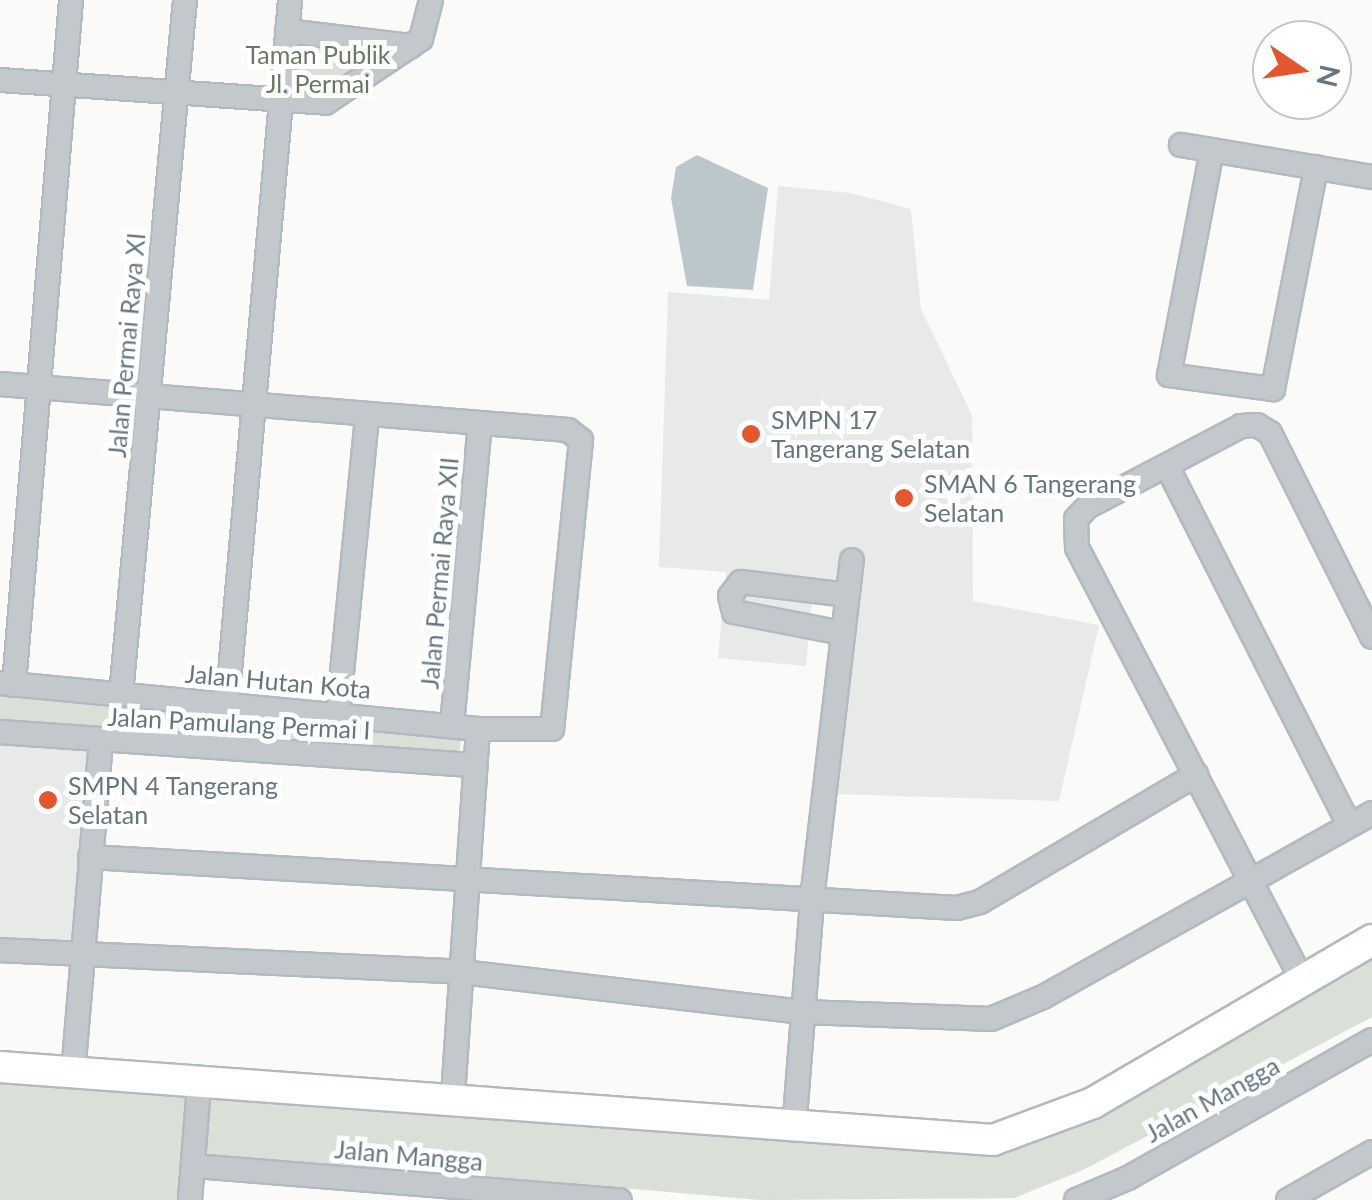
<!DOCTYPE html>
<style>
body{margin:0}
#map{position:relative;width:1372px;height:1200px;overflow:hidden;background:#fafaf8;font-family:Lato,sans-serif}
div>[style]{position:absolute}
.built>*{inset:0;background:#e8e9e9}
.green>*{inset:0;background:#dadfd7}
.water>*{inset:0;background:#bbc7cb}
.roads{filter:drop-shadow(2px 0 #b3babf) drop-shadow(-2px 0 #b3babf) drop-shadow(0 2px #b3babf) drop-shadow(0 -2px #b3babf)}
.street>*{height:22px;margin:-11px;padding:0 11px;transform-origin:11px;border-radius:11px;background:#c3c8cc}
.secondary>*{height:30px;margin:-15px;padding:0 15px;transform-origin:15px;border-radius:15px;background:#fff}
.dots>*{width:28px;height:28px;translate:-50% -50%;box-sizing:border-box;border:5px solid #fff;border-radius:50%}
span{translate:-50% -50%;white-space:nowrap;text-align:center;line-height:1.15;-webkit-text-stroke:10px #fff;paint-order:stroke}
.park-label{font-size:25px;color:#687a64}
.street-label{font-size:25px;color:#657683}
.poi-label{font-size:25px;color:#657683}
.left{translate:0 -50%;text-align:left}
.north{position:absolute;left:1252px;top:20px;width:100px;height:100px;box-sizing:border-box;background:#fff;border:2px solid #c1c8cd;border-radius:50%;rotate:103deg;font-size:28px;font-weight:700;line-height:40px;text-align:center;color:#657683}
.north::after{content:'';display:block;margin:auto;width:35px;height:45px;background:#e4572e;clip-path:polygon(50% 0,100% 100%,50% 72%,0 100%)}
</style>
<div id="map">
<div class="built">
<i style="clip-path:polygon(778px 186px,851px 193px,911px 209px,921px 309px,972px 415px,973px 601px,1099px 625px,1059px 801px,837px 794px,861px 581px,814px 580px,806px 666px,718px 658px,726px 572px,659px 567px,668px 292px,769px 300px)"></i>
<i style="clip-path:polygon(0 732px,101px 742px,84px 958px,0 950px)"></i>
</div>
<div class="green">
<i style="clip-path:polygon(287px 31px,411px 46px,339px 98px,279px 103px)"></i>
<i style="clip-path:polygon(0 680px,463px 718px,459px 760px,0 730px)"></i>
<i style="clip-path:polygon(1372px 940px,1372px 1017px,1083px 1170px,1014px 1198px,759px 1200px,600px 1186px,191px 1170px,188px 1200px,0 1200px,0 1075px,446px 1105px,799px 1143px,930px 1149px,1021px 1137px)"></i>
</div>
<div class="water">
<i style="clip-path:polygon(697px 155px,768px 188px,753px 290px,687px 286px,671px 198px,676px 167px)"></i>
</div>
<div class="roads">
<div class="street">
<i style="left:287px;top:31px;width:125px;rotate:6.9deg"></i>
<i style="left:0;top:80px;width:326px;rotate:4deg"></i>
<i style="left:325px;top:103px;width:115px;rotate:-33.7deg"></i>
<i style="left:421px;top:39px;width:40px;rotate:-75.6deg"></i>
<i style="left:1181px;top:145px;width:194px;rotate:9.5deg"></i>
<i style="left:1212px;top:150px;width:229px;rotate:100.8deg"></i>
<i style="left:1169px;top:375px;width:105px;rotate:7.7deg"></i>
<i style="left:1273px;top:389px;width:226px;rotate:-79deg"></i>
<i style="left:0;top:384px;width:570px;rotate:4.63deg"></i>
<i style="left:568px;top:430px;width:16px;rotate:38deg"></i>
<i style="left:581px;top:440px;width:290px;rotate:95.7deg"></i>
<i style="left:552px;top:729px;width:74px;rotate:180deg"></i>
<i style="left:478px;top:729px;width:480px;rotate:-174.5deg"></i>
<i style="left:1167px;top:466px;width:402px;rotate:63.1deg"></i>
<i style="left:842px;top:633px;width:110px;rotate:-169deg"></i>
<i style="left:734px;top:612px;width:16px;rotate:-104deg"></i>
<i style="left:730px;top:596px;width:18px;rotate:-52deg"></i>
<i style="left:741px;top:582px;width:107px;rotate:7deg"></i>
<i style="left:14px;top:685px;width:687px;rotate:-85.24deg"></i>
<i style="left:121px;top:695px;width:698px;rotate:-84.74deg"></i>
<i style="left:227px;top:705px;width:708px;rotate:-84.89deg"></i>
<i style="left:338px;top:713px;width:296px;rotate:-84.4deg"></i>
<i style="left:452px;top:725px;width:300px;rotate:-84.7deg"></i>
<i style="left:0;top:732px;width:476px;rotate:4deg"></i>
<i style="left:90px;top:857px;width:868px;rotate:3.37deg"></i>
<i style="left:957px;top:908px;width:24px;rotate:-15deg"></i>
<i style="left:980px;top:902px;width:251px;rotate:-30.5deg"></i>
<i style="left:0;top:950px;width:463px;rotate:2.7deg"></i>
<i style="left:462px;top:972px;width:343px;rotate:6.7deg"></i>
<i style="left:803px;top:1012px;width:188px;rotate:2.1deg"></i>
<i style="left:991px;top:1019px;width:56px;rotate:-22.9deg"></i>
<i style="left:1043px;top:997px;width:377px;rotate:-29.2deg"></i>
<i style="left:1300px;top:976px;width:483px;rotate:-117.5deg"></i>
<i style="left:1077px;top:547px;width:28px;rotate:-92deg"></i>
<i style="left:1076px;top:519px;width:16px;rotate:-47deg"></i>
<i style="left:1087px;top:507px;width:174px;rotate:-27.7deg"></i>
<i style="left:1241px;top:426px;width:16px;rotate:-4deg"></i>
<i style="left:1257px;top:425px;width:15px;rotate:32deg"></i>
<i style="left:1270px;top:433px;width:228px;rotate:63.4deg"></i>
<i style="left:73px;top:1074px;width:333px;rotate:-85.2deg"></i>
<i style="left:453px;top:1096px;width:368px;rotate:-86.1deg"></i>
<i style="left:794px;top:1130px;width:232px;rotate:-85.5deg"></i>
<i style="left:812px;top:899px;width:341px;rotate:-83.3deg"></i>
<i style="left:194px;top:1166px;width:427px;rotate:4.6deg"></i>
<i style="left:190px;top:1200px;width:115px;rotate:-85.5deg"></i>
<i style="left:1076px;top:1200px;width:56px;rotate:-22.9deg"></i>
<i style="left:1128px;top:1178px;width:280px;rotate:-29.5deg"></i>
<i style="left:1288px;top:1200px;width:97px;rotate:-29.7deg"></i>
</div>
<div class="secondary">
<i style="left:0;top:1067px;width:996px;rotate:4.2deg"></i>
<i style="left:993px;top:1140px;width:107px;rotate:-20.3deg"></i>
<i style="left:1093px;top:1103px;width:323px;rotate:-30.3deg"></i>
</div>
</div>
<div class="dots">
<i style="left:751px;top:434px;background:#e4572e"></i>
<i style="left:904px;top:498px;background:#e4572e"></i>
<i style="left:48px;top:800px;background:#e4572e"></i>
</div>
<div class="park-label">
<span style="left:318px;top:69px">Taman Publik<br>Jl. Permai</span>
</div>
<div class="street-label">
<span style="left:126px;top:345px;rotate:-85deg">Jalan Permai Raya XI</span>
<span style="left:439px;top:573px;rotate:-85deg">Jalan Permai Raya XII</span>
<span style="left:278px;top:681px;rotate:5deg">Jalan Hutan Kota</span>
<span style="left:239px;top:723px;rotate:3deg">Jalan Pamulang Permai I</span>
<span style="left:1212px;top:1099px;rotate:-29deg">Jalan Mangga</span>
<span style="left:409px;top:1155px;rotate:5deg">Jalan Mangga</span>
</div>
<div class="poi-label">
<span class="left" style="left:771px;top:434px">SMPN 17<br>Tangerang Selatan</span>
<span class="left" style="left:924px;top:498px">SMAN 6 Tangerang<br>Selatan</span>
<span class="left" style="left:68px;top:800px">SMPN 4 Tangerang<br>Selatan</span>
</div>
<div class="north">N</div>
</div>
